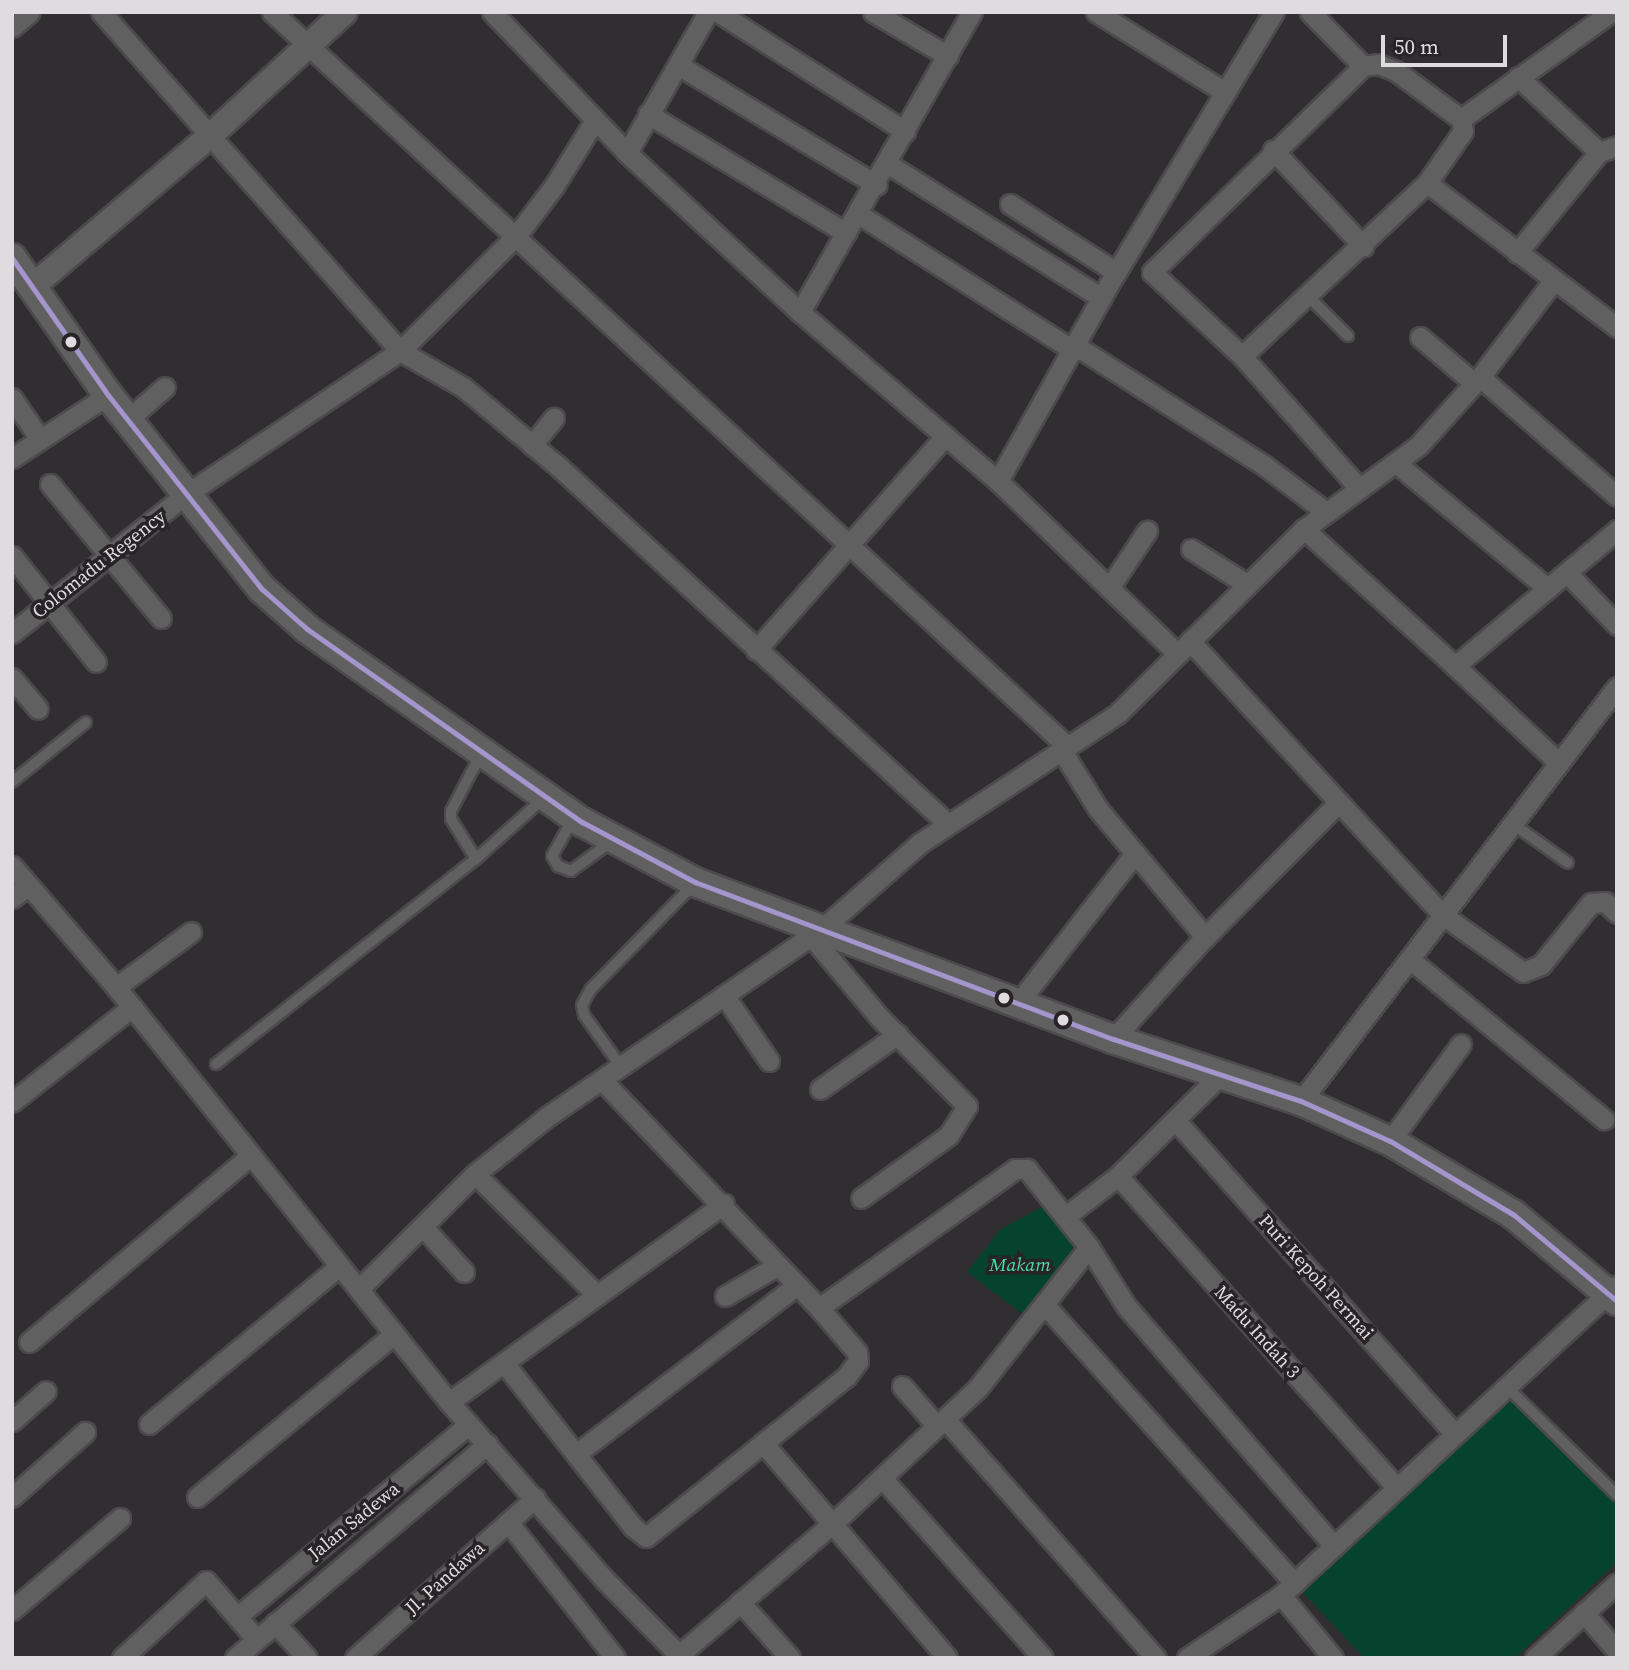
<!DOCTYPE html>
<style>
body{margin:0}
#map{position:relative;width:1629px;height:1670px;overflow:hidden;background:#302e30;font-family:"Source Serif 4",serif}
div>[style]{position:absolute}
.green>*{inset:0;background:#06432f}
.roads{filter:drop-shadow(2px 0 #4c4a4c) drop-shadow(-2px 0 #4c4a4c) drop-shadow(0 2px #4c4a4c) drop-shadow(0 -2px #4c4a4c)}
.service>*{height:10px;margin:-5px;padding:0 5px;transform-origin:5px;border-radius:5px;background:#616061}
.minor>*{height:19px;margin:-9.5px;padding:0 9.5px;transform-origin:9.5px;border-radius:9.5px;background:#616061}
.tertiary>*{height:24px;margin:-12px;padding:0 12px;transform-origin:12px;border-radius:12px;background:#616061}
.secondary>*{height:28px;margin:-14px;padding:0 14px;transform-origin:14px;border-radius:14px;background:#616061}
.bus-1>*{height:5px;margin:-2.5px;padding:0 2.5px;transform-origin:2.5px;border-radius:2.5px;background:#a496cd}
.dots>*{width:19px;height:19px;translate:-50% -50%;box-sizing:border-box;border:4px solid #272327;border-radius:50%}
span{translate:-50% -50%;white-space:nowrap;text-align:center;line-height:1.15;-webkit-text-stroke:7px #272327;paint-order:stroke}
.street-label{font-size:19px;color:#dfdcdf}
.park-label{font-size:19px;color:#4cdda5;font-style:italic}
.frame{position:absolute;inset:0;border:14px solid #dfdcdf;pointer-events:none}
.scale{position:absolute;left:1381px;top:35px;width:126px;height:32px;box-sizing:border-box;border:4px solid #dfdcdf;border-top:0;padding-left:9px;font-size:21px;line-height:24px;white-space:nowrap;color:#dfdcdf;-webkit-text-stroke:5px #272327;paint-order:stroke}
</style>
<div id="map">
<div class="green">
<i style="clip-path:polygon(1047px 1204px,1083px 1244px,1025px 1316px,967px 1272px,1000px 1230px)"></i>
<i style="clip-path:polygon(1514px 1396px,1617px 1502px,1617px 1562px,1515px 1658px,1364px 1658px,1298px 1587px)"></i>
</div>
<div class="roads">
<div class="service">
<i style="left:1307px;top:295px;width:58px;rotate:45deg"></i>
<i style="left:12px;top:782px;width:95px;rotate:-39deg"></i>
<i style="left:574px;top:817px;width:45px;rotate:119.4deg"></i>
<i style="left:552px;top:856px;width:12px;rotate:59deg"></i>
<i style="left:558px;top:866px;width:14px;rotate:21deg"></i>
<i style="left:571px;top:871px;width:51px;rotate:-36.2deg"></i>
<i style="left:1513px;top:824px;width:67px;rotate:35.3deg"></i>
<i style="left:476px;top:859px;width:47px;rotate:-122deg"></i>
<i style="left:451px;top:819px;width:8px;rotate:-90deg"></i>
<i style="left:451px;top:811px;width:64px;rotate:-62.2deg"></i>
<i style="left:216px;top:1064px;width:331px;rotate:-38.3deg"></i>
<i style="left:476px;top:859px;width:91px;rotate:-41.9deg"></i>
<i style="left:622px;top:1068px;width:65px;rotate:-125.6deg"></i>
<i style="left:584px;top:1015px;width:10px;rotate:-101deg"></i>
<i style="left:582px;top:1005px;width:18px;rotate:-61deg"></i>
<i style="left:591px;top:989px;width:146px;rotate:-45.6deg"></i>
<i style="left:1507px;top:1387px;width:154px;rotate:44.5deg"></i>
</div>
<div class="minor">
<i style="left:272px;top:12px;width:1083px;rotate:42.72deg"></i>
<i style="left:492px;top:12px;width:195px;rotate:46.2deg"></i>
<i style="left:627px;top:153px;width:235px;rotate:42.6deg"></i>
<i style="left:800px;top:312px;width:260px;rotate:40.5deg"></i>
<i style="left:998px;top:481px;width:248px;rotate:43.9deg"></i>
<i style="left:718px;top:12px;width:222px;rotate:32.5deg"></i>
<i style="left:873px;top:12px;width:87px;rotate:30.4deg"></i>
<i style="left:1096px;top:12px;width:152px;rotate:31.8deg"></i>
<i style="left:12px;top:27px;width:23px;rotate:-40deg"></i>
<i style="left:678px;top:65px;width:232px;rotate:31.1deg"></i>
<i style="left:1518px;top:77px;width:110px;rotate:42.8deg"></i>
<i style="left:648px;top:114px;width:231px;rotate:31deg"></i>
<i style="left:1461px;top:119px;width:184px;rotate:-35.5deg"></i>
<i style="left:595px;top:120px;width:78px;rotate:121.8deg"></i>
<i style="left:554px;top:186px;width:63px;rotate:127.2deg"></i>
<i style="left:516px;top:236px;width:163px;rotate:135.2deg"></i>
<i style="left:400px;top:351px;width:73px;rotate:29.7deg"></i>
<i style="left:463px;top:387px;width:125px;rotate:39.8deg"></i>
<i style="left:559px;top:467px;width:528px;rotate:42.54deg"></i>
<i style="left:1273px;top:150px;width:132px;rotate:46.8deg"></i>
<i style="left:627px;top:153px;width:163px;rotate:-60.1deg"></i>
<i style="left:888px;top:164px;width:252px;rotate:32.1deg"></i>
<i style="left:1427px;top:183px;width:238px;rotate:37.2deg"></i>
<i style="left:1010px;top:204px;width:126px;rotate:32.7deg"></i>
<i style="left:860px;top:215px;width:254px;rotate:32.4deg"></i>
<i style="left:1517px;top:253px;width:130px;rotate:-50.9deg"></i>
<i style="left:1599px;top:152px;width:19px;rotate:-18deg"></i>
<i style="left:800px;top:312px;width:346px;rotate:-60.2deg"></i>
<i style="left:1420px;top:337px;width:71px;rotate:40.4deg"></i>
<i style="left:1076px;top:346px;width:224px;rotate:32.4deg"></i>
<i style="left:1265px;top:466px;width:76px;rotate:37deg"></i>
<i style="left:1242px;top:356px;width:253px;rotate:-43.1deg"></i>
<i style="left:1427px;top:183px;width:63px;rotate:-55.3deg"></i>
<i style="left:1463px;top:131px;width:12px;rotate:-99deg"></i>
<i style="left:1461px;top:119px;width:81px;rotate:-143.6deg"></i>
<i style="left:1396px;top:71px;width:19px;rotate:-159deg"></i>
<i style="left:1378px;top:64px;width:15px;rotate:172deg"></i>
<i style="left:1363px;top:66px;width:76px;rotate:-134.5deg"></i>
<i style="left:1480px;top:377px;width:181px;rotate:41deg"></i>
<i style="left:12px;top:398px;width:50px;rotate:55.7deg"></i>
<i style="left:127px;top:420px;width:50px;rotate:-41deg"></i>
<i style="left:532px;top:445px;width:35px;rotate:-51deg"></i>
<i style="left:12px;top:458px;width:115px;rotate:-33.3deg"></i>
<i style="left:1396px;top:463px;width:196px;rotate:39.6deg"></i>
<i style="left:998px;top:481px;width:226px;rotate:-60.6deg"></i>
<i style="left:1109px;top:284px;width:318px;rotate:-58.8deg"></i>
<i style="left:50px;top:484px;width:174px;rotate:50.4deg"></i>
<i style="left:1358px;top:487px;width:175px;rotate:-131.5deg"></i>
<i style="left:1242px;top:356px;width:123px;rotate:-137deg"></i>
<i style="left:1152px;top:272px;width:295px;rotate:-44.3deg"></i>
<i style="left:1304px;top:529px;width:204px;rotate:42.2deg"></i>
<i style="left:1455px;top:666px;width:212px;rotate:-40deg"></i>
<i style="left:1191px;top:549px;width:64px;rotate:32.2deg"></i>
<i style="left:12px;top:556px;width:135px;rotate:51.6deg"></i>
<i style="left:1568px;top:574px;width:71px;rotate:46.1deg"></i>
<i style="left:1109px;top:588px;width:69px;rotate:-56.3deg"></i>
<i style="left:12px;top:633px;width:221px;rotate:-38.6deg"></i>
<i style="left:185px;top:495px;width:259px;rotate:-33.8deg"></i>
<i style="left:400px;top:351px;width:452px;rotate:-131.4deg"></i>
<i style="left:1190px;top:641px;width:374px;rotate:47.3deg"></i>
<i style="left:1444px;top:916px;width:97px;rotate:35.3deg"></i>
<i style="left:1523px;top:972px;width:19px;rotate:-21deg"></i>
<i style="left:1541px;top:965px;width:80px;rotate:-51.1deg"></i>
<i style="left:1591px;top:903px;width:14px;rotate:-4deg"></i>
<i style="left:1605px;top:902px;width:16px;rotate:43deg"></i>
<i style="left:756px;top:650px;width:286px;rotate:-48.5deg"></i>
<i style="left:1455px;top:666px;width:142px;rotate:43deg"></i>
<i style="left:12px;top:678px;width:40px;rotate:50deg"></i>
<i style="left:1062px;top:751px;width:68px;rotate:58.2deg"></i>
<i style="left:1098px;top:809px;width:167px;rotate:50.1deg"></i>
<i style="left:12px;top:866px;width:160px;rotate:49.3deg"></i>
<i style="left:116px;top:987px;width:532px;rotate:51.26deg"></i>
<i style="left:449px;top:1402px;width:237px;rotate:48.8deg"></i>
<i style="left:605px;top:1580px;width:105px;rotate:45.4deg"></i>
<i style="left:679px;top:1655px;width:201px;rotate:-40.6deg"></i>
<i style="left:832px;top:1524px;width:198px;rotate:-43deg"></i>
<i style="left:977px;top:1389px;width:181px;rotate:-51.7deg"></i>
<i style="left:1089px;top:1247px;width:100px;rotate:-128.5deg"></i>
<i style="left:1027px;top:1169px;width:12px;rotate:180deg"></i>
<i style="left:1015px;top:1169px;width:240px;rotate:144.7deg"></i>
<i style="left:12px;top:898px;width:21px;rotate:-37deg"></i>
<i style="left:811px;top:936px;width:106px;rotate:50deg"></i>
<i style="left:879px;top:1017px;width:125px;rotate:45.3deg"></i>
<i style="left:967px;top:1106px;width:34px;rotate:122deg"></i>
<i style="left:949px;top:1135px;width:108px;rotate:144.4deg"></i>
<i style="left:1412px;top:961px;width:249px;rotate:39.5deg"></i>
<i style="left:116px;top:987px;width:93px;rotate:-36.3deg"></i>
<i style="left:724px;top:995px;width:80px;rotate:55.7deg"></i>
<i style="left:1018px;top:1003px;width:190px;rotate:-52deg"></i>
<i style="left:1113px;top:1039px;width:137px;rotate:-48deg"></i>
<i style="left:1205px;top:937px;width:190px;rotate:-45.2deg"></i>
<i style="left:820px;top:1089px;width:95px;rotate:-35.2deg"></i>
<i style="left:1301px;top:1101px;width:521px;rotate:-52.65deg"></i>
<i style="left:12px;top:1102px;width:153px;rotate:-38.4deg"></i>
<i style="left:1177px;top:1122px;width:416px;rotate:48.3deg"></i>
<i style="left:1390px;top:1141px;width:120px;rotate:-53.8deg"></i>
<i style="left:475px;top:1174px;width:172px;rotate:44.8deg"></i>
<i style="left:1118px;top:1176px;width:417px;rotate:48.2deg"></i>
<i style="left:1066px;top:1216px;width:66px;rotate:-37.6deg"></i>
<i style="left:1118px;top:1176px;width:148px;rotate:-44.7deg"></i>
<i style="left:423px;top:1227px;width:61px;rotate:47.7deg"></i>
<i style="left:1089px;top:1247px;width:70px;rotate:57.9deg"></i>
<i style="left:1126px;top:1306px;width:318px;rotate:49.1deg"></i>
<i style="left:359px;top:1289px;width:163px;rotate:-44.8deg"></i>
<i style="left:475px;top:1174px;width:93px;rotate:-38.5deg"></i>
<i style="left:548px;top:1116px;width:333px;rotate:-34.4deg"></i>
<i style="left:823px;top:928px;width:129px;rotate:-41.2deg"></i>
<i style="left:920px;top:843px;width:235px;rotate:-33.2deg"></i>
<i style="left:1117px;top:714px;width:263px;rotate:-44.7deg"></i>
<i style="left:1304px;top:529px;width:141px;rotate:-36.1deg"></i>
<i style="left:1418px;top:446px;width:93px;rotate:-48.1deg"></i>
<i style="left:1480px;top:377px;width:122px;rotate:-52.7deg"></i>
<i style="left:725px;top:1296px;width:61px;rotate:-30.3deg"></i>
<i style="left:1044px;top:1304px;width:375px;rotate:48.1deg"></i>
<i style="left:29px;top:1342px;width:290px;rotate:-40.1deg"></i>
<i style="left:504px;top:1363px;width:209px;rotate:51.8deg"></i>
<i style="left:633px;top:1527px;width:16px;rotate:38deg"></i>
<i style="left:646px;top:1537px;width:256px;rotate:-38.7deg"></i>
<i style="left:846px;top:1377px;width:20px;rotate:-53deg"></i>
<i style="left:858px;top:1361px;width:9px;rotate:-96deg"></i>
<i style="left:857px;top:1352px;width:58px;rotate:-130.8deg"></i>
<i style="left:819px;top:1308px;width:315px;rotate:-133.6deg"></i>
<i style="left:902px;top:1386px;width:53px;rotate:48.8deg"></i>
<i style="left:449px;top:1402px;width:339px;rotate:-35.8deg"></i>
<i style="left:945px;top:1419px;width:319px;rotate:48.6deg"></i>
<i style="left:12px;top:1421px;width:45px;rotate:-41.4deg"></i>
<i style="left:149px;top:1424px;width:247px;rotate:-39.7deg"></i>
<i style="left:763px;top:1443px;width:283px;rotate:49.4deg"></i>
<i style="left:576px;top:1454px;width:278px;rotate:-37.4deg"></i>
<i style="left:882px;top:1478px;width:241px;rotate:48.2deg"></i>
<i style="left:12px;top:1497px;width:98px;rotate:-41.7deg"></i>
<i style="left:197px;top:1497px;width:256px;rotate:-39.6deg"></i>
<i style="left:508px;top:1522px;width:173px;rotate:51.8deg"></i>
<i style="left:1281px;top:1595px;width:82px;rotate:50.5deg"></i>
<i style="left:740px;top:1602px;width:75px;rotate:48.2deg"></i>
<i style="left:12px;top:1610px;width:142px;rotate:-40.4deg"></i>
<i style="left:1584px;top:1613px;width:50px;rotate:49deg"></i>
<i style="left:238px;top:1616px;width:300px;rotate:-39.7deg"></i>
<i style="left:275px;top:1623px;width:47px;rotate:47.6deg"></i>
<i style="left:122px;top:1658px;width:114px;rotate:-42.5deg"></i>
<i style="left:206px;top:1581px;width:77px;rotate:49.2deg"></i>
<i style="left:235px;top:1658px;width:331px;rotate:-40.3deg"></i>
<i style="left:355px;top:1658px;width:241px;rotate:-41.6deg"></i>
<i style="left:1187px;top:1658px;width:113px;rotate:-33.8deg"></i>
<i style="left:1281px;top:1595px;width:456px;rotate:-42.7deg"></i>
<i style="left:1535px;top:1658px;width:111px;rotate:-42.4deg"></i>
</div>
<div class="tertiary">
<i style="left:33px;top:286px;width:232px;rotate:-40.3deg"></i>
<i style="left:210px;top:136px;width:183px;rotate:-42.6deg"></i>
</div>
<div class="secondary">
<i style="left:12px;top:258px;width:167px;rotate:55deg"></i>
<i style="left:108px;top:395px;width:248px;rotate:51.6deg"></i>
<i style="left:262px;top:589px;width:60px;rotate:41.6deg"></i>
<i style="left:307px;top:629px;width:336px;rotate:35.1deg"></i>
<i style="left:582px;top:822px;width:128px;rotate:28deg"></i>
<i style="left:695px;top:882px;width:447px;rotate:20.6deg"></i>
<i style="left:1113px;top:1039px;width:198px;rotate:18.3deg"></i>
<i style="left:1301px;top:1101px;width:98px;rotate:24.2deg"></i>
<i style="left:1390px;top:1141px;width:144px;rotate:30.8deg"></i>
<i style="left:1514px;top:1215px;width:134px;rotate:39.9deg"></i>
</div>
</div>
<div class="bus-1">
<i style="left:12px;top:258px;width:167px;rotate:55deg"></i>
<i style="left:108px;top:395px;width:248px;rotate:51.6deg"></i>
<i style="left:262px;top:589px;width:60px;rotate:41.6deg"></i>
<i style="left:307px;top:629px;width:336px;rotate:35.1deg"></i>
<i style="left:582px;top:822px;width:128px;rotate:28deg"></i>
<i style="left:695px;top:882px;width:447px;rotate:20.6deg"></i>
<i style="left:1113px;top:1039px;width:198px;rotate:18.3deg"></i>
<i style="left:1301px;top:1101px;width:98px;rotate:24.2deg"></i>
<i style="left:1390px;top:1141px;width:144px;rotate:30.8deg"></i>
<i style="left:1514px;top:1215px;width:134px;rotate:39.9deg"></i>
</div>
<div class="dots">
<i style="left:71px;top:342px;background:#dfdcdf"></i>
<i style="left:1004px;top:998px;background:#dfdcdf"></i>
<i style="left:1063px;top:1020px;background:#dfdcdf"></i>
</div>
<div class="street-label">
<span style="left:99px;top:564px;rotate:-38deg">Colomadu Regency</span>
<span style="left:1316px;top:1277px;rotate:48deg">Puri Kepoh Permai</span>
<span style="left:1257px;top:1332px;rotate:48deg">Madu Indah 3</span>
<span style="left:354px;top:1521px;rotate:-39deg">Jalan Sadewa</span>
<span style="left:445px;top:1578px;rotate:-42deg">Jl. Pandawa</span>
</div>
<div class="park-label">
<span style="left:1020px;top:1265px">Makam</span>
</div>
<div class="frame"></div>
<div class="scale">50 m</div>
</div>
